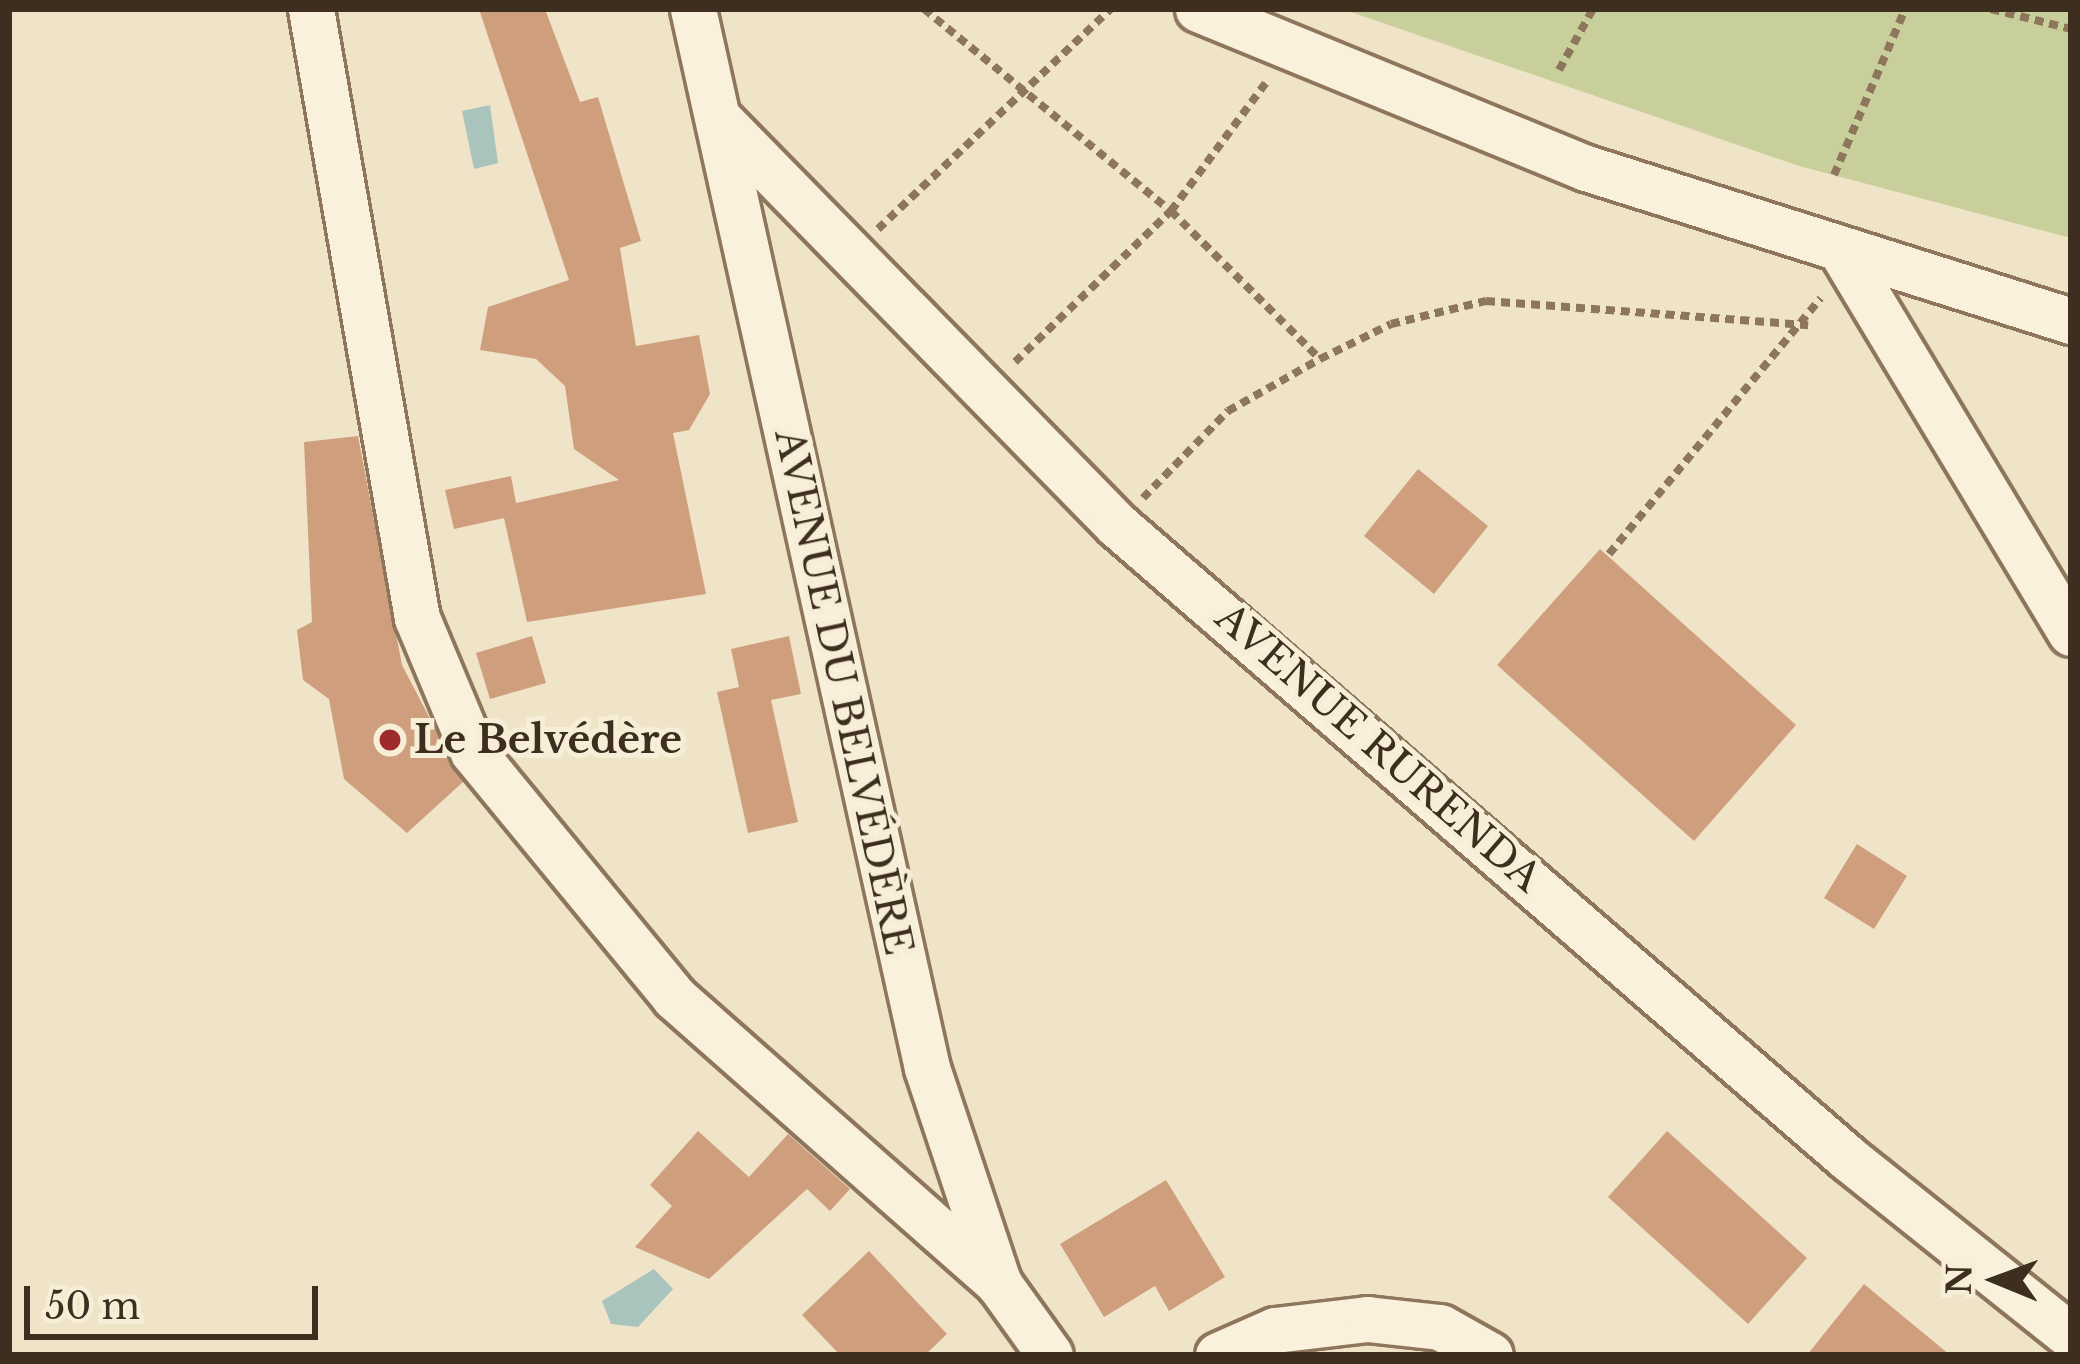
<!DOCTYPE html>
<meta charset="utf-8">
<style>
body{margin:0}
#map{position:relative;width:2080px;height:1364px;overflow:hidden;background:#f0e4c8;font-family:"Libre Baskerville",serif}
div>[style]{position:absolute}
.green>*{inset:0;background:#c9cf9b}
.water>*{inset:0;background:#a9c4bc}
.building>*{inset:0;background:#cf9f7d}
.path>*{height:8px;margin-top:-4px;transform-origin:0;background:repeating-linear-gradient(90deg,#8d765c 0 9px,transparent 0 15px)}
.roads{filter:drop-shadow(3px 0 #8d765c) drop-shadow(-3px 0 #8d765c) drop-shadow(0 3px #8d765c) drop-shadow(0 -3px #8d765c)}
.minor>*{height:45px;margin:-22.5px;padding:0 22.5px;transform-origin:22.5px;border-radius:22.5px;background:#faf1dc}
.dots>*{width:33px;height:33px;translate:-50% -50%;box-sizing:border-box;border:6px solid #f7eed8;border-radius:50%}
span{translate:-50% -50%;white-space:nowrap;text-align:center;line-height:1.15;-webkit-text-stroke:10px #f7eed8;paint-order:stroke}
.street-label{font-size:39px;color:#3d2e20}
.poi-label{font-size:39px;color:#3d2e20;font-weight:700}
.left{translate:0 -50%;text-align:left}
.frame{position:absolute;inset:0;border:12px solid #3d2e20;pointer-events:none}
.north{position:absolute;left:1936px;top:1220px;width:120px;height:120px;-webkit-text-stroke:9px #f7eed8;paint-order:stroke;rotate:271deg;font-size:33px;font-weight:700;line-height:48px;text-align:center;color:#3d2e20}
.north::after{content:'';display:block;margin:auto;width:42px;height:54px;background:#3d2e20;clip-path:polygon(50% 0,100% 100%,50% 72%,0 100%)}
.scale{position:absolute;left:24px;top:1286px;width:294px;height:54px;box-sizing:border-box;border:6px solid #3d2e20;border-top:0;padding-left:15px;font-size:36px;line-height:42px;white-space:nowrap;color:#3d2e20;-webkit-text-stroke:9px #f7eed8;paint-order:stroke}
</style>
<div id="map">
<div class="green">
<i style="clip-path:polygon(1342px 9px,2071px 9px,2071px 238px,1799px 166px)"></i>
</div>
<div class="water">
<i style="clip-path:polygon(490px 105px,498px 163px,474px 169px,462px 111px)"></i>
<i style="clip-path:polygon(654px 1269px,673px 1289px,638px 1327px,611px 1324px,602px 1301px)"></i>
</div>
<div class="building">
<i style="clip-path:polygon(479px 9px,545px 9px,580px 102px,598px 97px,641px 241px,620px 248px,636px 346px,699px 335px,710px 394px,689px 430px,673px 433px,706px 594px,527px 622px,504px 518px,454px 529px,445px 490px,511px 476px,516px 503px,619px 480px,574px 449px,565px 386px,536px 359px,480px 350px,488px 307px,569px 280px)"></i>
<i style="clip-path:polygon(358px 436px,402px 665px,463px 782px,407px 833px,344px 779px,329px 699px,303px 680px,297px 630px,312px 622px,304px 442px)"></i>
<i style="clip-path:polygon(1418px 469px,1488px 526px,1434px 594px,1364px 536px)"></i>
<i style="clip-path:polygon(1600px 549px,1796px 725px,1694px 841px,1497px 665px)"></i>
<i style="clip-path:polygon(532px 636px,546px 683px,490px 699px,476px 653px)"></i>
<i style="clip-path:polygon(789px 636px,801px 694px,771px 700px,798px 822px,748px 833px,717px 692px,739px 687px,731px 649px)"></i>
<i style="clip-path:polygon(1857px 844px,1907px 876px,1874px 929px,1824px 898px)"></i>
<i style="clip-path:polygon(698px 1131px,749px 1177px,788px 1134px,850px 1189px,830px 1211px,807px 1189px,709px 1279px,635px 1247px,672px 1206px,650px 1185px)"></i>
<i style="clip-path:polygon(1667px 1131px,1807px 1258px,1748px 1324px,1608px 1197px)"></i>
<i style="clip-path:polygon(1166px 1180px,1225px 1277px,1169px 1311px,1155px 1286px,1104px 1317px,1060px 1244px)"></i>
<i style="clip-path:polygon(869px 1251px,947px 1334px,925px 1355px,840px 1355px,802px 1315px)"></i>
<i style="clip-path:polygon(1864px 1284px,1950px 1355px,1807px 1355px)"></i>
</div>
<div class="path">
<i style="left:924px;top:9px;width:319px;rotate:39.3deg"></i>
<i style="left:1171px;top:211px;width:210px;rotate:44.8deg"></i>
<i style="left:1320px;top:359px;width:79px;rotate:-26.2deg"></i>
<i style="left:1391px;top:324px;width:98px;rotate:-13.6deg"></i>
<i style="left:1486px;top:301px;width:323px;rotate:4.3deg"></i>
<i style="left:1991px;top:9px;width:82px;rotate:14deg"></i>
<i style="left:1559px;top:70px;width:70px;rotate:-60.9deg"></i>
<i style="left:1834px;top:175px;width:181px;rotate:-66.8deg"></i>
<i style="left:878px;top:229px;width:320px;rotate:-43.4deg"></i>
<i style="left:1015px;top:362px;width:217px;rotate:-44.1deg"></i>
<i style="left:1171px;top:211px;width:163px;rotate:-53.5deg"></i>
<i style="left:1143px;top:498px;width:122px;rotate:-45.7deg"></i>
<i style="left:1228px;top:411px;width:106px;rotate:-29.5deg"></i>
<i style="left:1609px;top:554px;width:332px;rotate:-50.4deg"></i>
</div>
<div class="roads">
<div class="minor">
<i style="left:311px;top:9px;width:618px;rotate:80.13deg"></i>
<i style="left:417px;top:618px;width:145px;rotate:67.3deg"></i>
<i style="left:473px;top:752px;width:317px;rotate:50.6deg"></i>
<i style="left:674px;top:997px;width:434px;rotate:41.4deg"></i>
<i style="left:693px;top:9px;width:1085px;rotate:77.54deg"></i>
<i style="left:927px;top:1068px;width:228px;rotate:71.6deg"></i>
<i style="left:999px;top:1284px;width:87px;rotate:54.3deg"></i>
<i style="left:1198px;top:9px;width:419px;rotate:22.3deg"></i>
<i style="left:1586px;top:168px;width:509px;rotate:17.51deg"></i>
<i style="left:721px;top:121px;width:566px;rotate:45.57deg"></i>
<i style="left:1117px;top:525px;width:968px;rotate:40.9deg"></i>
<i style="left:1849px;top:1159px;width:284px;rotate:38.6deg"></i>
<i style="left:1843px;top:254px;width:442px;rotate:59deg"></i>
<i style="left:1218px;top:1355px;width:62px;rotate:-23.7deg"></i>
<i style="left:1275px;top:1330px;width:93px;rotate:-6.8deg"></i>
<i style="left:1367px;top:1319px;width:73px;rotate:6.3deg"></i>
<i style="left:1440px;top:1327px;width:57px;rotate:29.2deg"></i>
</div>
</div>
<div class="dots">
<i style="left:390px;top:740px;background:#9e2a2b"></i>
</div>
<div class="street-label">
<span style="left:843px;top:692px;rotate:78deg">AVENUE DU BELVÉDÈRE</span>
<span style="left:1378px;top:748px;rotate:41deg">AVENUE RURENDA</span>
</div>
<div class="poi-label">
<span class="left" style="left:414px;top:740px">Le Belvédère</span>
</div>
<div class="frame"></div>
<div class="north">N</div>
<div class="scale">50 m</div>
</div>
